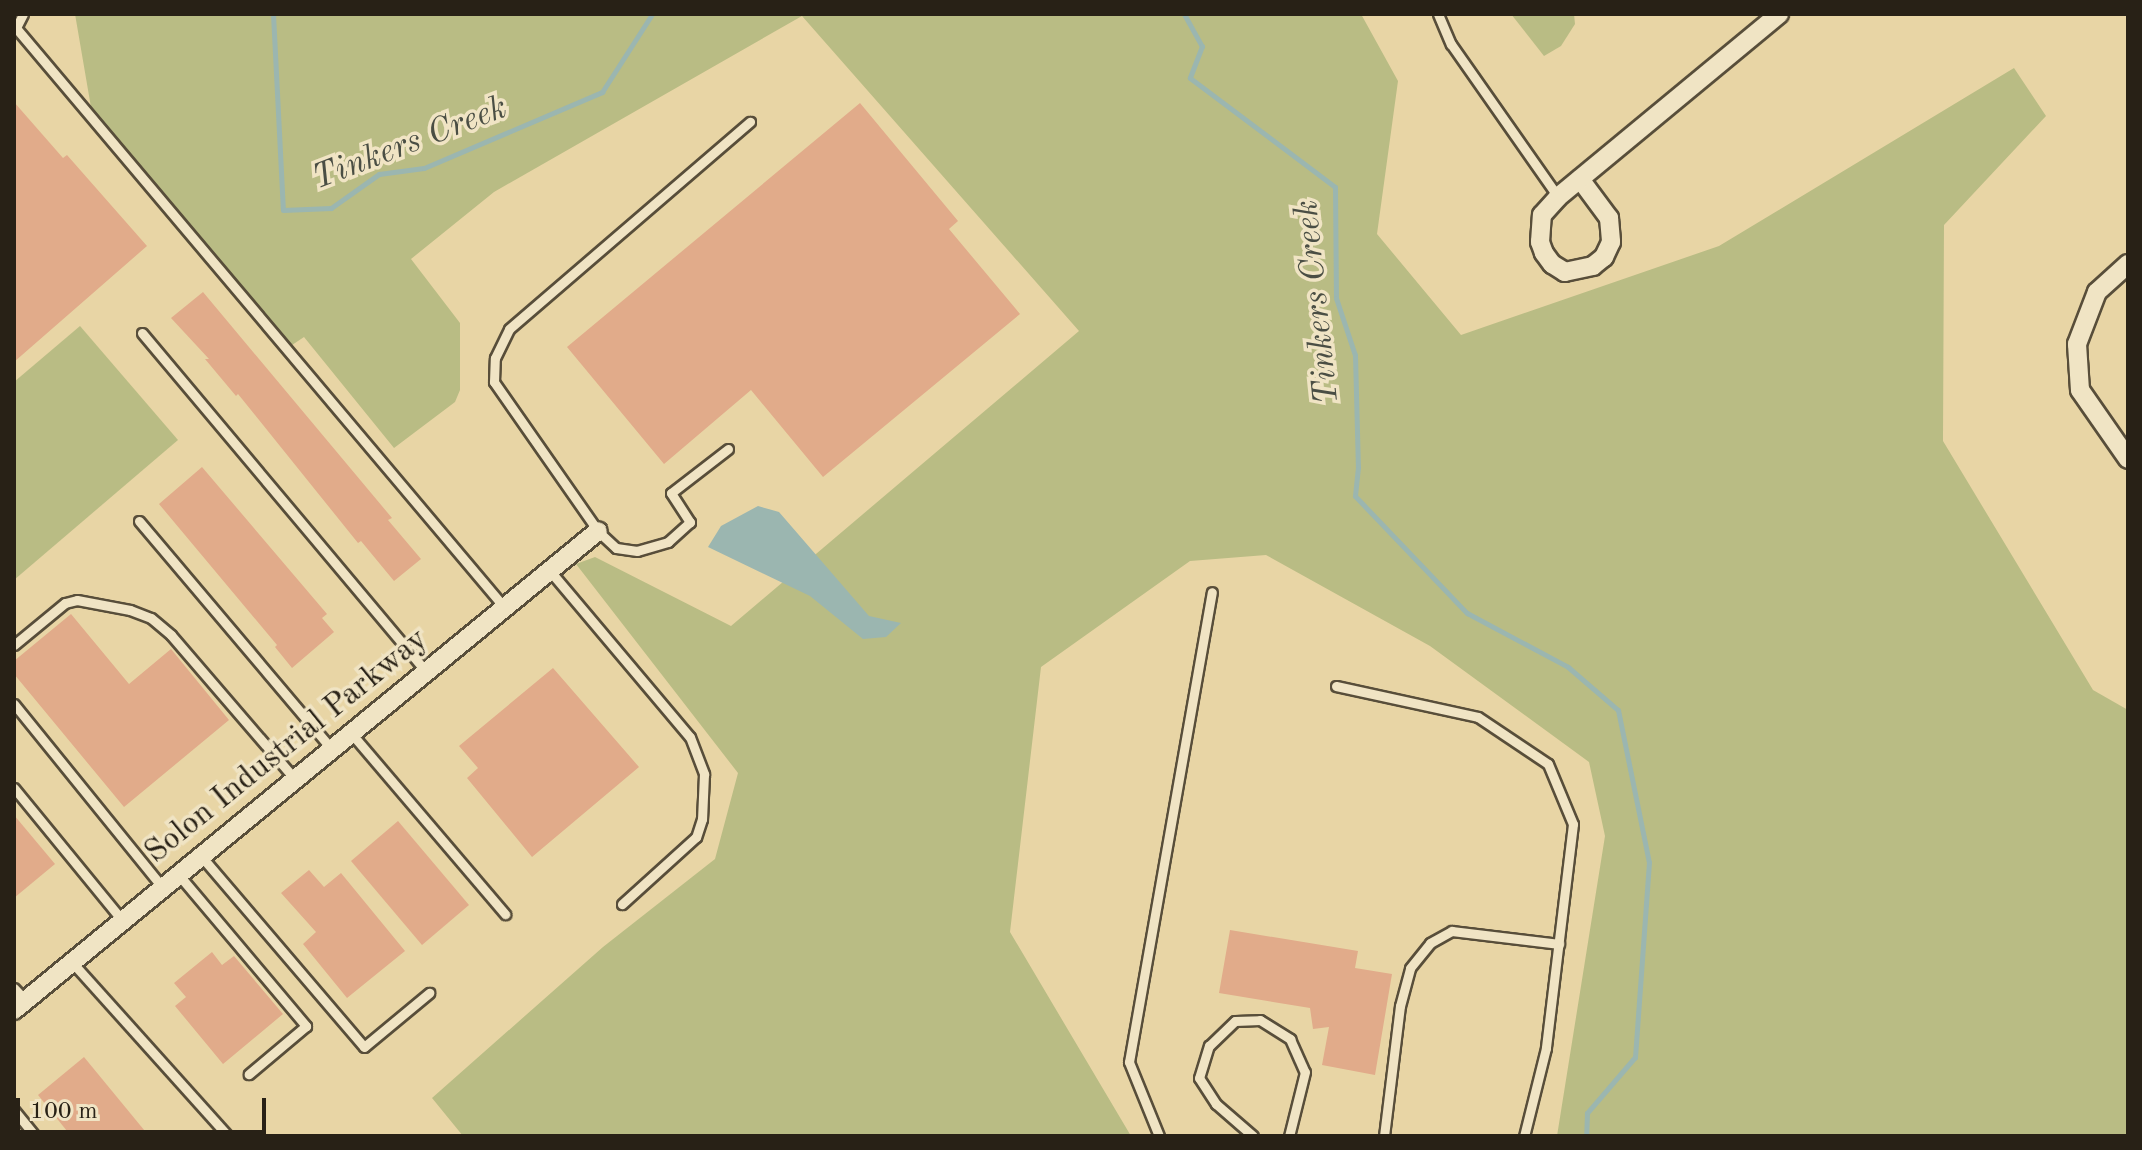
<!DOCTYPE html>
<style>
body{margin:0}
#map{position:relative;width:2142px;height:1150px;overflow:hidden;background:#e8d5a5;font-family:"Old Standard TT",serif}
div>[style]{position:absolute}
.green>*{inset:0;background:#b9bc84}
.water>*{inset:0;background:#9bb6b0}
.stream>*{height:5px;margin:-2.5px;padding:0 2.5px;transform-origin:2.5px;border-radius:2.5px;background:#9bb6b0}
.building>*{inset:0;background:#e1ab8a}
.roads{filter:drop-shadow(2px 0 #584e3a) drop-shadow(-2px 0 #584e3a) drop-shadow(0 2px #584e3a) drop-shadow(0 -2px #584e3a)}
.service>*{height:9px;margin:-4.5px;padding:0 4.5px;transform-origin:4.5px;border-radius:4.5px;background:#f0e4c4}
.minor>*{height:18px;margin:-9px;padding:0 9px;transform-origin:9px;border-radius:9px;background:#f0e4c4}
.rail>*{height:8px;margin-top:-4px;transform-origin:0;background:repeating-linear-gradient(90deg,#f0e4c4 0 15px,#282116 0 30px);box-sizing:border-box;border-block:2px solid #282116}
span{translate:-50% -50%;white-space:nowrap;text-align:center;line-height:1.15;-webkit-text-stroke:7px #f0e4c4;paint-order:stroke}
.street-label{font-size:32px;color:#282116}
.water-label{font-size:34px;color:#4a4e44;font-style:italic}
.frame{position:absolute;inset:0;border:16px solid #282116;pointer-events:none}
.scale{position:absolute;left:16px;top:1098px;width:250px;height:36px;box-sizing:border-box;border:4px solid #282116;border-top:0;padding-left:10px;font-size:24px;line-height:28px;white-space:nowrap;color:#282116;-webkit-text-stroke:6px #f0e4c4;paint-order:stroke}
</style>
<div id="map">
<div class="green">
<i style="clip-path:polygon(75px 14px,1361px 14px,1398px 81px,1377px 234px,1461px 335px,1719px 246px,2014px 68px,2046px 116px,1944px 225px,1943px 441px,2093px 690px,2128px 710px,2128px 1136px,1557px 1136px,1605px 836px,1589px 762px,1430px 646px,1266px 555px,1190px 561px,1041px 667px,1010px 932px,1131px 1136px,463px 1136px,432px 1098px,603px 947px,715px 859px,738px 773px,576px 564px,595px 557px,731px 626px,1079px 331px,802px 16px,494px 192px,411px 259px,460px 323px,460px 390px,455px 402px,394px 448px,304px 337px,286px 349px,93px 119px)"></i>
<i style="clip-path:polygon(1511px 14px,1574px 14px,1575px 24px,1561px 46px,1544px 56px)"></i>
<i style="clip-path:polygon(80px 326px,178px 440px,14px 580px,14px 382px)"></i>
</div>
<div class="water">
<i style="clip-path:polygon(758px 506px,779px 512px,869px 616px,901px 623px,886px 637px,863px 639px,810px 596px,708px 547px,721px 526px)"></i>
</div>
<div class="stream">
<i style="left:273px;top:14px;width:196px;rotate:87.1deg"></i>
<i style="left:283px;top:210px;width:48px;rotate:-2.4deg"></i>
<i style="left:331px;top:208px;width:59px;rotate:-35.3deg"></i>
<i style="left:379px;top:174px;width:45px;rotate:-7.6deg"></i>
<i style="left:424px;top:168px;width:194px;rotate:-23.1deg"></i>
<i style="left:602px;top:92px;width:93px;rotate:-57.3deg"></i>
<i style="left:1184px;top:14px;width:37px;rotate:61deg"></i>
<i style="left:1202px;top:46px;width:34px;rotate:111deg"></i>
<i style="left:1190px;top:78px;width:181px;rotate:36.9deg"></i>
<i style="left:1335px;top:187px;width:111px;rotate:89.5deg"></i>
<i style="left:1336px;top:298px;width:60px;rotate:71.6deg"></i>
<i style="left:1355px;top:355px;width:112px;rotate:88.5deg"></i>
<i style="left:1358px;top:467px;width:29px;rotate:96deg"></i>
<i style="left:1355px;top:496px;width:162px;rotate:46.3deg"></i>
<i style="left:1467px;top:613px;width:115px;rotate:28.1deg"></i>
<i style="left:1568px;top:667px;width:66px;rotate:40.7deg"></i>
<i style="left:1618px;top:710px;width:155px;rotate:78.5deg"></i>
<i style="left:1649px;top:862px;width:196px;rotate:94.1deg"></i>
<i style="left:1635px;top:1057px;width:74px;rotate:130.6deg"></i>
<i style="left:1587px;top:1113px;width:23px;rotate:92deg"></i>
</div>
<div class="building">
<i style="clip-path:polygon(14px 102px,63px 158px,67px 155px,147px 246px,14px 362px)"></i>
<i style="clip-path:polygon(860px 103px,958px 221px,949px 229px,1020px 314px,823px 477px,751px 390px,664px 464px,567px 347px)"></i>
<i style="clip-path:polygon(203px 292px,392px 518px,388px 520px,421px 559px,394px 581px,361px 541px,358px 543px,238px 394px,236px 396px,205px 359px,209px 359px,171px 318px)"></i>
<i style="clip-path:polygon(202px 467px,327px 614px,322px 618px,334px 632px,292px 668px,275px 647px,277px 645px,159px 504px)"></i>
<i style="clip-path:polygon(71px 614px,129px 684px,171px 649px,229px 720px,124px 807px,14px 674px,14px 661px)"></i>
<i style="clip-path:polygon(553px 668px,639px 767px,532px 857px,467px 778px,478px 768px,459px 746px)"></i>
<i style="clip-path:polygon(14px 815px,55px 864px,14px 898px)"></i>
<i style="clip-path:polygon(398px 821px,469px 905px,422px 945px,351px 861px)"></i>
<i style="clip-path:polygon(309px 870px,324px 887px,341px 873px,405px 951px,347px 998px,303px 944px,316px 932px,281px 893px)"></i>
<i style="clip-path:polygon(1230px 930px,1358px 951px,1355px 968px,1392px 974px,1375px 1075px,1322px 1065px,1329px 1027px,1313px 1029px,1310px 1008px,1219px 993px)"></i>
<i style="clip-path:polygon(212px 952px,222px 965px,234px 956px,283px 1014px,223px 1064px,175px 1006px,186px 997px,174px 983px)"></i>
<i style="clip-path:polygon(84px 1057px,149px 1136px,71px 1136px,38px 1095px)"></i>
</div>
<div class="roads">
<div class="service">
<i style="left:23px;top:14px;width:16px;rotate:117deg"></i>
<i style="left:16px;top:28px;width:759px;rotate:49.87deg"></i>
<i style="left:1438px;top:14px;width:33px;rotate:67deg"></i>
<i style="left:1451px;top:44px;width:187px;rotate:55deg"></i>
<i style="left:142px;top:333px;width:442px;rotate:50deg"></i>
<i style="left:728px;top:449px;width:72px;rotate:142.3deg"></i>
<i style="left:671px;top:493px;width:35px;rotate:57deg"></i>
<i style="left:690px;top:522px;width:30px;rotate:138deg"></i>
<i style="left:668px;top:542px;width:32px;rotate:164deg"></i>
<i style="left:637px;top:551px;width:21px;rotate:-172deg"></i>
<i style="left:616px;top:548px;width:25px;rotate:-137deg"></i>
<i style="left:598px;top:531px;width:182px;rotate:-124.9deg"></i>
<i style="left:494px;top:382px;width:24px;rotate:-88deg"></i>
<i style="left:495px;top:358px;width:32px;rotate:-64deg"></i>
<i style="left:509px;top:329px;width:318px;rotate:-40.7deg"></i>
<i style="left:139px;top:521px;width:299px;rotate:49.8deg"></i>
<i style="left:550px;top:571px;width:217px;rotate:49.9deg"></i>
<i style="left:690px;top:737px;width:40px;rotate:69deg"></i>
<i style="left:704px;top:774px;width:45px;rotate:92.5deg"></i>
<i style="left:702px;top:819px;width:19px;rotate:108deg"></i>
<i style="left:696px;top:837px;width:100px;rotate:137.8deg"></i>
<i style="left:14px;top:645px;width:66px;rotate:-39.5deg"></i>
<i style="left:65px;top:603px;width:12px;rotate:-14deg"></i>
<i style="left:77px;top:600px;width:54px;rotate:10.7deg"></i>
<i style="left:130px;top:610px;width:22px;rotate:21deg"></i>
<i style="left:151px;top:618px;width:26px;rotate:40deg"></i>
<i style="left:171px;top:635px;width:190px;rotate:49.3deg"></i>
<i style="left:1336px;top:686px;width:145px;rotate:12.3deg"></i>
<i style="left:1478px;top:717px;width:84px;rotate:33.9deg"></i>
<i style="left:1548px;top:764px;width:65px;rotate:67.4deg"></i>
<i style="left:1573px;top:824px;width:226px;rotate:96.9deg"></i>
<i style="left:1546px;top:1048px;width:91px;rotate:104deg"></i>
<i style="left:14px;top:704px;width:235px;rotate:51deg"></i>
<i style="left:351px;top:733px;width:238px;rotate:49.6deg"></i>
<i style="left:14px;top:788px;width:171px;rotate:50.7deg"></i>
<i style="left:201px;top:856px;width:251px;rotate:49.5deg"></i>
<i style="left:364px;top:1047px;width:85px;rotate:-39.7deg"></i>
<i style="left:178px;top:874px;width:199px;rotate:49.9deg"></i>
<i style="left:306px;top:1026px;width:75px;rotate:139.9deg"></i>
<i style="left:71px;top:961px;width:235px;rotate:48.1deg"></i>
<i style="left:14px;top:988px;width:16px;rotate:47deg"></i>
<i style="left:14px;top:1110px;width:33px;rotate:51deg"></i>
<i style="left:1159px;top:1136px;width:80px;rotate:-112.1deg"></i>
<i style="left:1129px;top:1062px;width:477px;rotate:-80deg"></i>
<i style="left:1253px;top:1136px;width:49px;rotate:-139.1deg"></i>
<i style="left:1216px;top:1104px;width:31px;rotate:-123deg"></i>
<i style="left:1199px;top:1078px;width:34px;rotate:-73deg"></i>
<i style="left:1209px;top:1046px;width:36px;rotate:-44deg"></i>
<i style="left:1235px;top:1021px;width:25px;rotate:-2deg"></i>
<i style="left:1260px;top:1020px;width:36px;rotate:32deg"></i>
<i style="left:1290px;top:1039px;width:36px;rotate:66deg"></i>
<i style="left:1305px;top:1072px;width:66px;rotate:104deg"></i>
<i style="left:1384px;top:1136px;width:131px;rotate:-83deg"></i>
<i style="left:1400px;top:1006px;width:39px;rotate:-75deg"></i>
<i style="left:1410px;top:968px;width:32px;rotate:-51deg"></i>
<i style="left:1430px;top:943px;width:25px;rotate:-29deg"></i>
<i style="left:1452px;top:931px;width:108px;rotate:6.9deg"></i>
</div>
<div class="minor">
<i style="left:1580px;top:179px;width:49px;rotate:53.4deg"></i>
<i style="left:1609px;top:218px;width:24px;rotate:85deg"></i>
<i style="left:1611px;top:242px;width:17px;rotate:115deg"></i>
<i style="left:1604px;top:257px;width:14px;rotate:141deg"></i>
<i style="left:1593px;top:266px;width:29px;rotate:168deg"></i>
<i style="left:1565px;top:272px;width:15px;rotate:-148deg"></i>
<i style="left:1552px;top:264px;width:14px;rotate:-126deg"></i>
<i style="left:1544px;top:253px;width:12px;rotate:-110deg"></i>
<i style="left:1540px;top:242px;width:27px;rotate:-86deg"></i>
<i style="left:1542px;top:215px;width:24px;rotate:-48deg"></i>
<i style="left:1558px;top:197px;width:287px;rotate:-39.6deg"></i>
<i style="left:2128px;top:264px;width:42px;rotate:137.9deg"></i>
<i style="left:2097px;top:292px;width:56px;rotate:111deg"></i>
<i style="left:2077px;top:344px;width:46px;rotate:86.3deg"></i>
<i style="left:2080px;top:390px;width:84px;rotate:55.2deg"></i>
<i style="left:14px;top:1010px;width:755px;rotate:-39.36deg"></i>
</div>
</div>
<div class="rail">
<i style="left:2127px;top:1136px;width:1px"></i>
</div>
<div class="street-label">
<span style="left:287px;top:747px;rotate:-39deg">Solon Industrial Parkway</span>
</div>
<div class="water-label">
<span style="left:410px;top:144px;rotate:-21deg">Tinkers Creek</span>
<span style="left:1318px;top:302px;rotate:-96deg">Tinkers Creek</span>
</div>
<div class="frame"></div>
<div class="scale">100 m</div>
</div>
